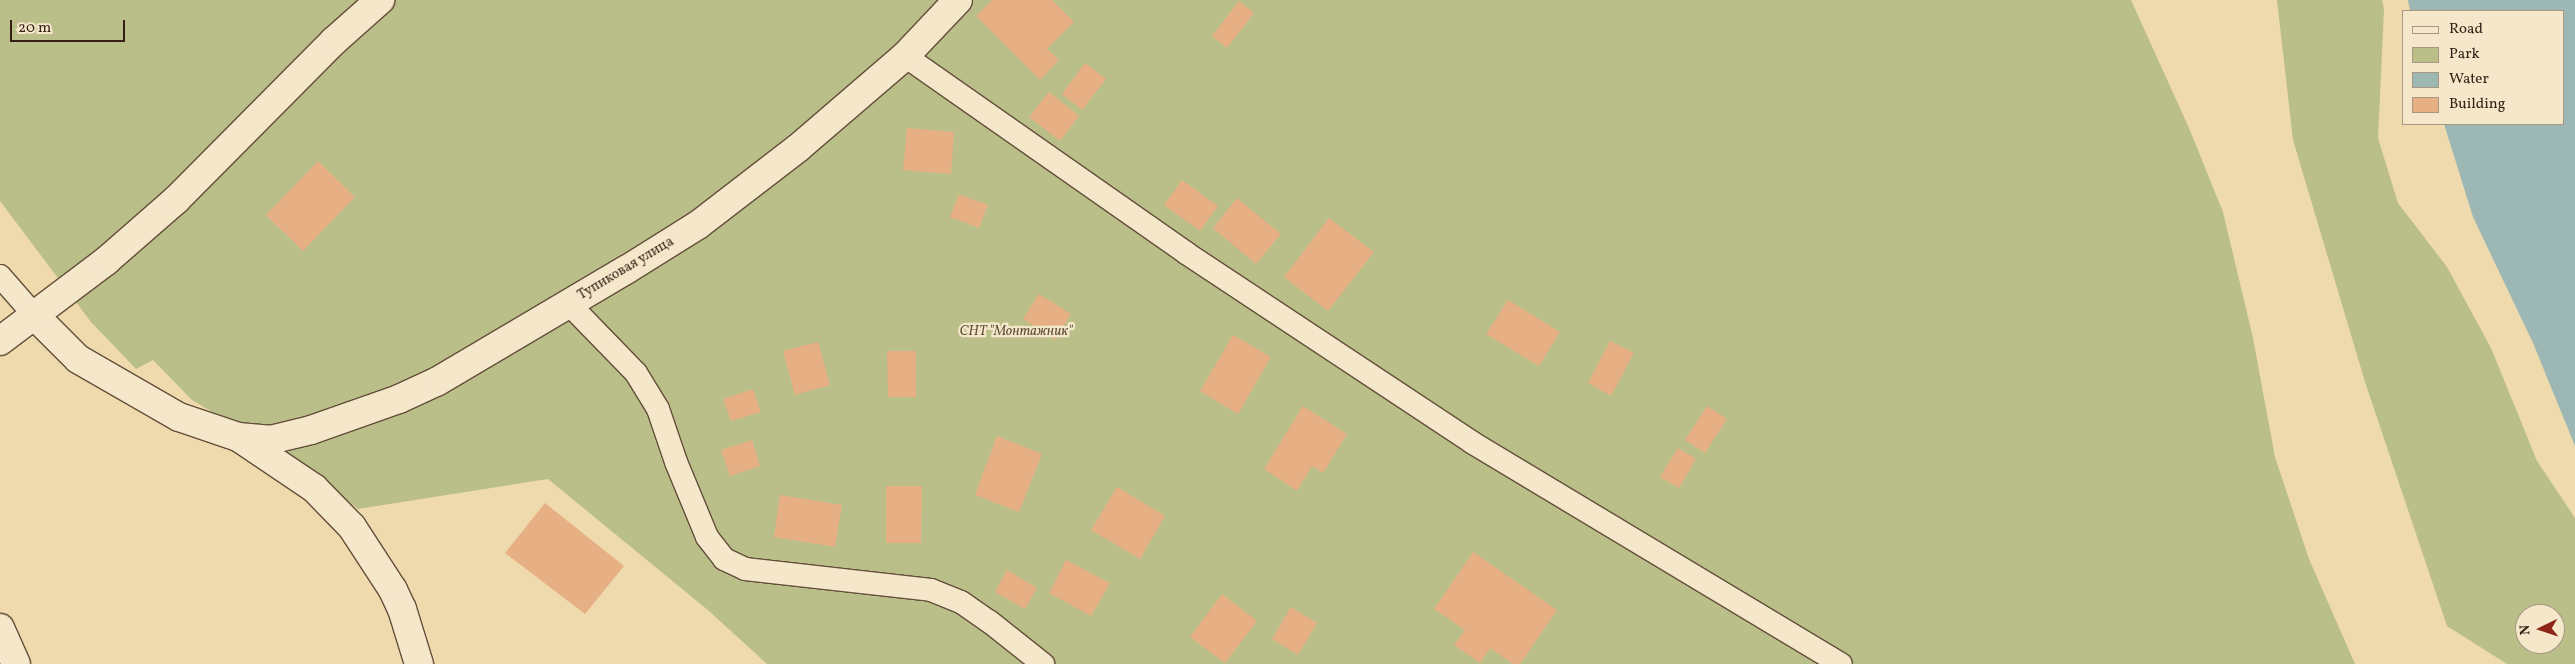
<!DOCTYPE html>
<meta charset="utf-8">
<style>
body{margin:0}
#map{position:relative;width:2575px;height:664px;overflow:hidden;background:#efdaad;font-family:Vollkorn,serif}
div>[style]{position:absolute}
.green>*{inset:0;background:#babf89}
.water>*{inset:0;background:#9db8b4}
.building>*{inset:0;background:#e7af84}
.roads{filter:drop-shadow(1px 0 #644e3a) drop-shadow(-1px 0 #644e3a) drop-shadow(0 1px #644e3a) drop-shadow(0 -1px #644e3a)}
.service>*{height:22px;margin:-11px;padding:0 11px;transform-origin:11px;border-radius:11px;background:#f5e7ca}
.minor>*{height:28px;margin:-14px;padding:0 14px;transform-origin:14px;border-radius:14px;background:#f5e7ca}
.secondary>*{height:28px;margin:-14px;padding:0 14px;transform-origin:14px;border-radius:14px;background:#f5e7ca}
span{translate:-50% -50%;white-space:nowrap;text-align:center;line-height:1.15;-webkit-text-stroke:4.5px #f5e7ca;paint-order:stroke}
.street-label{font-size:14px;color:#351f14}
.park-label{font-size:14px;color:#5d4f37;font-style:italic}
.legend{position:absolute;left:2402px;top:10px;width:162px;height:115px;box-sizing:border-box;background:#f5e7ca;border:1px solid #a89781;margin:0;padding:6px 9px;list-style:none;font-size:15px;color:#351f14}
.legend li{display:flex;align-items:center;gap:10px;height:25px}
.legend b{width:25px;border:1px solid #a89781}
.north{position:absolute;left:2515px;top:604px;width:50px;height:50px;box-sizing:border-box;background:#f5e7ca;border:1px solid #a89781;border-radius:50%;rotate:266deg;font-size:14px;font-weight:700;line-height:20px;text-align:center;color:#351f14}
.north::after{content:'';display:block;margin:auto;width:18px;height:22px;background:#8f2418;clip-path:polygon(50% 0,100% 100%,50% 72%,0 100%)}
.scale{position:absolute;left:10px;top:20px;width:115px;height:22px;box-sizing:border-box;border:2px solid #351f14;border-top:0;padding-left:6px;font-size:15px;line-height:18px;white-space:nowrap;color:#351f14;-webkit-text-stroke:4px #f5e7ca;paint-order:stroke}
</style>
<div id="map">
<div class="green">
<i style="clip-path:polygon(0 0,2131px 0,2189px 128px,2223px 212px,2253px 338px,2275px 457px,2309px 559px,2355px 664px,767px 664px,709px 611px,548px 479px,358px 509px,309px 470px,192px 400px,153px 360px,136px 369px,91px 322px,0 201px)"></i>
<i style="clip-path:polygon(evenodd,2277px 0,2382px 0,2384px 9px,2378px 138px,2398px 203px,2447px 267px,2491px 348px,2537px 461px,2575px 518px,2575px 664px,2507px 664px,2447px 626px,2365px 382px,2293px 140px,2277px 0,2525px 614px,2555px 614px,2555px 644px,2525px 644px,2525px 614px)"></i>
</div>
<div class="water">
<i style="clip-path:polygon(2408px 0,2575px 0,2575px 446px,2533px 343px,2473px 217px,2444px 124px,2564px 124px,2564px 11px,2410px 11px)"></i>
</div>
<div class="building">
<i style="clip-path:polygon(992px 0,1052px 0,1074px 22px,1047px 49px,1059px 60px,1040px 80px,976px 16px)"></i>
<i style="clip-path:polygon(1239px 1px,1254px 13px,1227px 48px,1212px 36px)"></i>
<i style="clip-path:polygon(1085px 63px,1106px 79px,1082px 110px,1062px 94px)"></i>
<i style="clip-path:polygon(1049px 92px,1079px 116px,1060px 141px,1029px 117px)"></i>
<i style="clip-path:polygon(907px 128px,954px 132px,951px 174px,903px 170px)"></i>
<i style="clip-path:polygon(318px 161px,355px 197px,303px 251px,266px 215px)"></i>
<i style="clip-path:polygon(1182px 180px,1218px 206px,1200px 231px,1164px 205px)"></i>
<i style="clip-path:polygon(959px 194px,988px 205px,979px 228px,950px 217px)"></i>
<i style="clip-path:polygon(1237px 198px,1281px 234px,1256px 264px,1213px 228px)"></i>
<i style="clip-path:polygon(1329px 218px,1374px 252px,1328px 311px,1284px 277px)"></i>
<i style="clip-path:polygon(1039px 294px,1071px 314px,1055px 340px,1023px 319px)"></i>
<i style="clip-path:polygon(1508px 300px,1560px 332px,1539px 366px,1486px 334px)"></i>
<i style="clip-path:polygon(1233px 335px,1271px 357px,1238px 414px,1200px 391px)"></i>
<i style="clip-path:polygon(1610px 341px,1634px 353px,1611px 396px,1588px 383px)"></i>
<i style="clip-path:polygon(818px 342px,830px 385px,795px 395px,783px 351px)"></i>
<i style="clip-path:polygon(887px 351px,916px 351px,916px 397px,888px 397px)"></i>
<i style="clip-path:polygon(753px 389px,761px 412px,731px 421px,723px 399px)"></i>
<i style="clip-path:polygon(1303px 406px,1347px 434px,1323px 473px,1312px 466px,1297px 491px,1264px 469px)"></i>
<i style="clip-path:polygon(1707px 406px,1727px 419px,1705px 453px,1685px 440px)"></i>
<i style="clip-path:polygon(997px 436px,1042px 454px,1019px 512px,975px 495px)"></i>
<i style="clip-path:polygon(752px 440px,760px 466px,730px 476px,721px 450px)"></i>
<i style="clip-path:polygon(1678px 448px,1696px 459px,1679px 488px,1660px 477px)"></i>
<i style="clip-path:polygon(886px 486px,922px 486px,921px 543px,886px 543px)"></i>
<i style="clip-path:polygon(1117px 487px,1165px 516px,1140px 559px,1091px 530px)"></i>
<i style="clip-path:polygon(780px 495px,842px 505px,835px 547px,774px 537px)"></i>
<i style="clip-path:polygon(545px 503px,624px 566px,585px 614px,505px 553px)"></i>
<i style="clip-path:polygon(1473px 552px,1557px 610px,1520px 664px,1513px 664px,1490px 648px,1480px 663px,1454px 645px,1465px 630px,1434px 609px)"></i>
<i style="clip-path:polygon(1066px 560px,1110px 583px,1091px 616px,1049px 593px)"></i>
<i style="clip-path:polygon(1007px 570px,1037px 588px,1025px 609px,995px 592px)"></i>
<i style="clip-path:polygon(1222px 594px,1257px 621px,1225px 663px,1190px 637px)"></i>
<i style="clip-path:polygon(1291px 607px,1317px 623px,1298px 655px,1272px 639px)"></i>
</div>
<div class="roads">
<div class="service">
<i style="left:905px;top:56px;width:343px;rotate:35deg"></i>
<i style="left:1186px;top:253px;width:344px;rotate:33.5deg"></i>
<i style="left:1473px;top:443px;width:429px;rotate:31deg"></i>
<i style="left:0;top:276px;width:53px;rotate:48.8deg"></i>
<i style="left:569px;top:304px;width:96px;rotate:45.8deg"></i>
<i style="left:636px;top:373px;width:42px;rotate:58.6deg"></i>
<i style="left:658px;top:409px;width:56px;rotate:71.2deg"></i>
<i style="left:676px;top:462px;width:81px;rotate:67.5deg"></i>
<i style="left:707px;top:537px;width:28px;rotate:52deg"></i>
<i style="left:724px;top:559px;width:23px;rotate:25deg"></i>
<i style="left:745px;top:569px;width:187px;rotate:6.4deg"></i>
<i style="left:931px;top:590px;width:32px;rotate:22deg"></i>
<i style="left:961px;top:602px;width:35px;rotate:35deg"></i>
<i style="left:990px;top:622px;width:68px;rotate:38.4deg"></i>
</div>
<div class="minor">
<i style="left:35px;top:316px;width:61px;rotate:45deg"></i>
<i style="left:78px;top:359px;width:116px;rotate:29.9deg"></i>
<i style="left:179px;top:417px;width:62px;rotate:18.7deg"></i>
<i style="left:238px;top:437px;width:92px;rotate:33.9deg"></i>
<i style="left:314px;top:488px;width:54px;rotate:45.7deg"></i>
<i style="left:352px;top:527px;width:75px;rotate:56.9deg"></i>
<i style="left:393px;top:590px;width:21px;rotate:65deg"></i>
<i style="left:402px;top:609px;width:58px;rotate:72.8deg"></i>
<i style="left:0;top:341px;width:133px;rotate:-37deg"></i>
<i style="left:106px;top:261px;width:93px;rotate:-41.1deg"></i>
<i style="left:176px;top:200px;width:224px;rotate:-45.2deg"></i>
<i style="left:334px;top:41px;width:62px;rotate:-41.7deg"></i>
<i style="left:238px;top:437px;width:32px;rotate:5deg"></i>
<i style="left:270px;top:440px;width:42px;rotate:-13.7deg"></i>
<i style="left:311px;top:430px;width:93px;rotate:-19.4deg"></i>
<i style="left:399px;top:399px;width:43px;rotate:-24.8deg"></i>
<i style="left:438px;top:381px;width:218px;rotate:-30.6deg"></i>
<i style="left:626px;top:270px;width:85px;rotate:-32deg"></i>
<i style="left:698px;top:225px;width:126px;rotate:-37.6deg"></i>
<i style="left:798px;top:148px;width:141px;rotate:-40.7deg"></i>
<i style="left:905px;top:56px;width:77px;rotate:-46.6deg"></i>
</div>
<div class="secondary">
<i style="left:0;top:628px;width:39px;rotate:66deg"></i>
</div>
</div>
<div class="street-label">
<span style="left:626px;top:269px;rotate:-31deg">Тупиковая улица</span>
</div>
<div class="park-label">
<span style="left:1016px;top:332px">СНТ "Монтажник"</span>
</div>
<ul class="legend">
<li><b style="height:6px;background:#f5e7ca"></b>Road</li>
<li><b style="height:14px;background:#babf89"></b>Park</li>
<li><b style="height:14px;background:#9db8b4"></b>Water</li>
<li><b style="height:14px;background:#e7af84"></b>Building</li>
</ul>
<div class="north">N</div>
<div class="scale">20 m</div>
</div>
